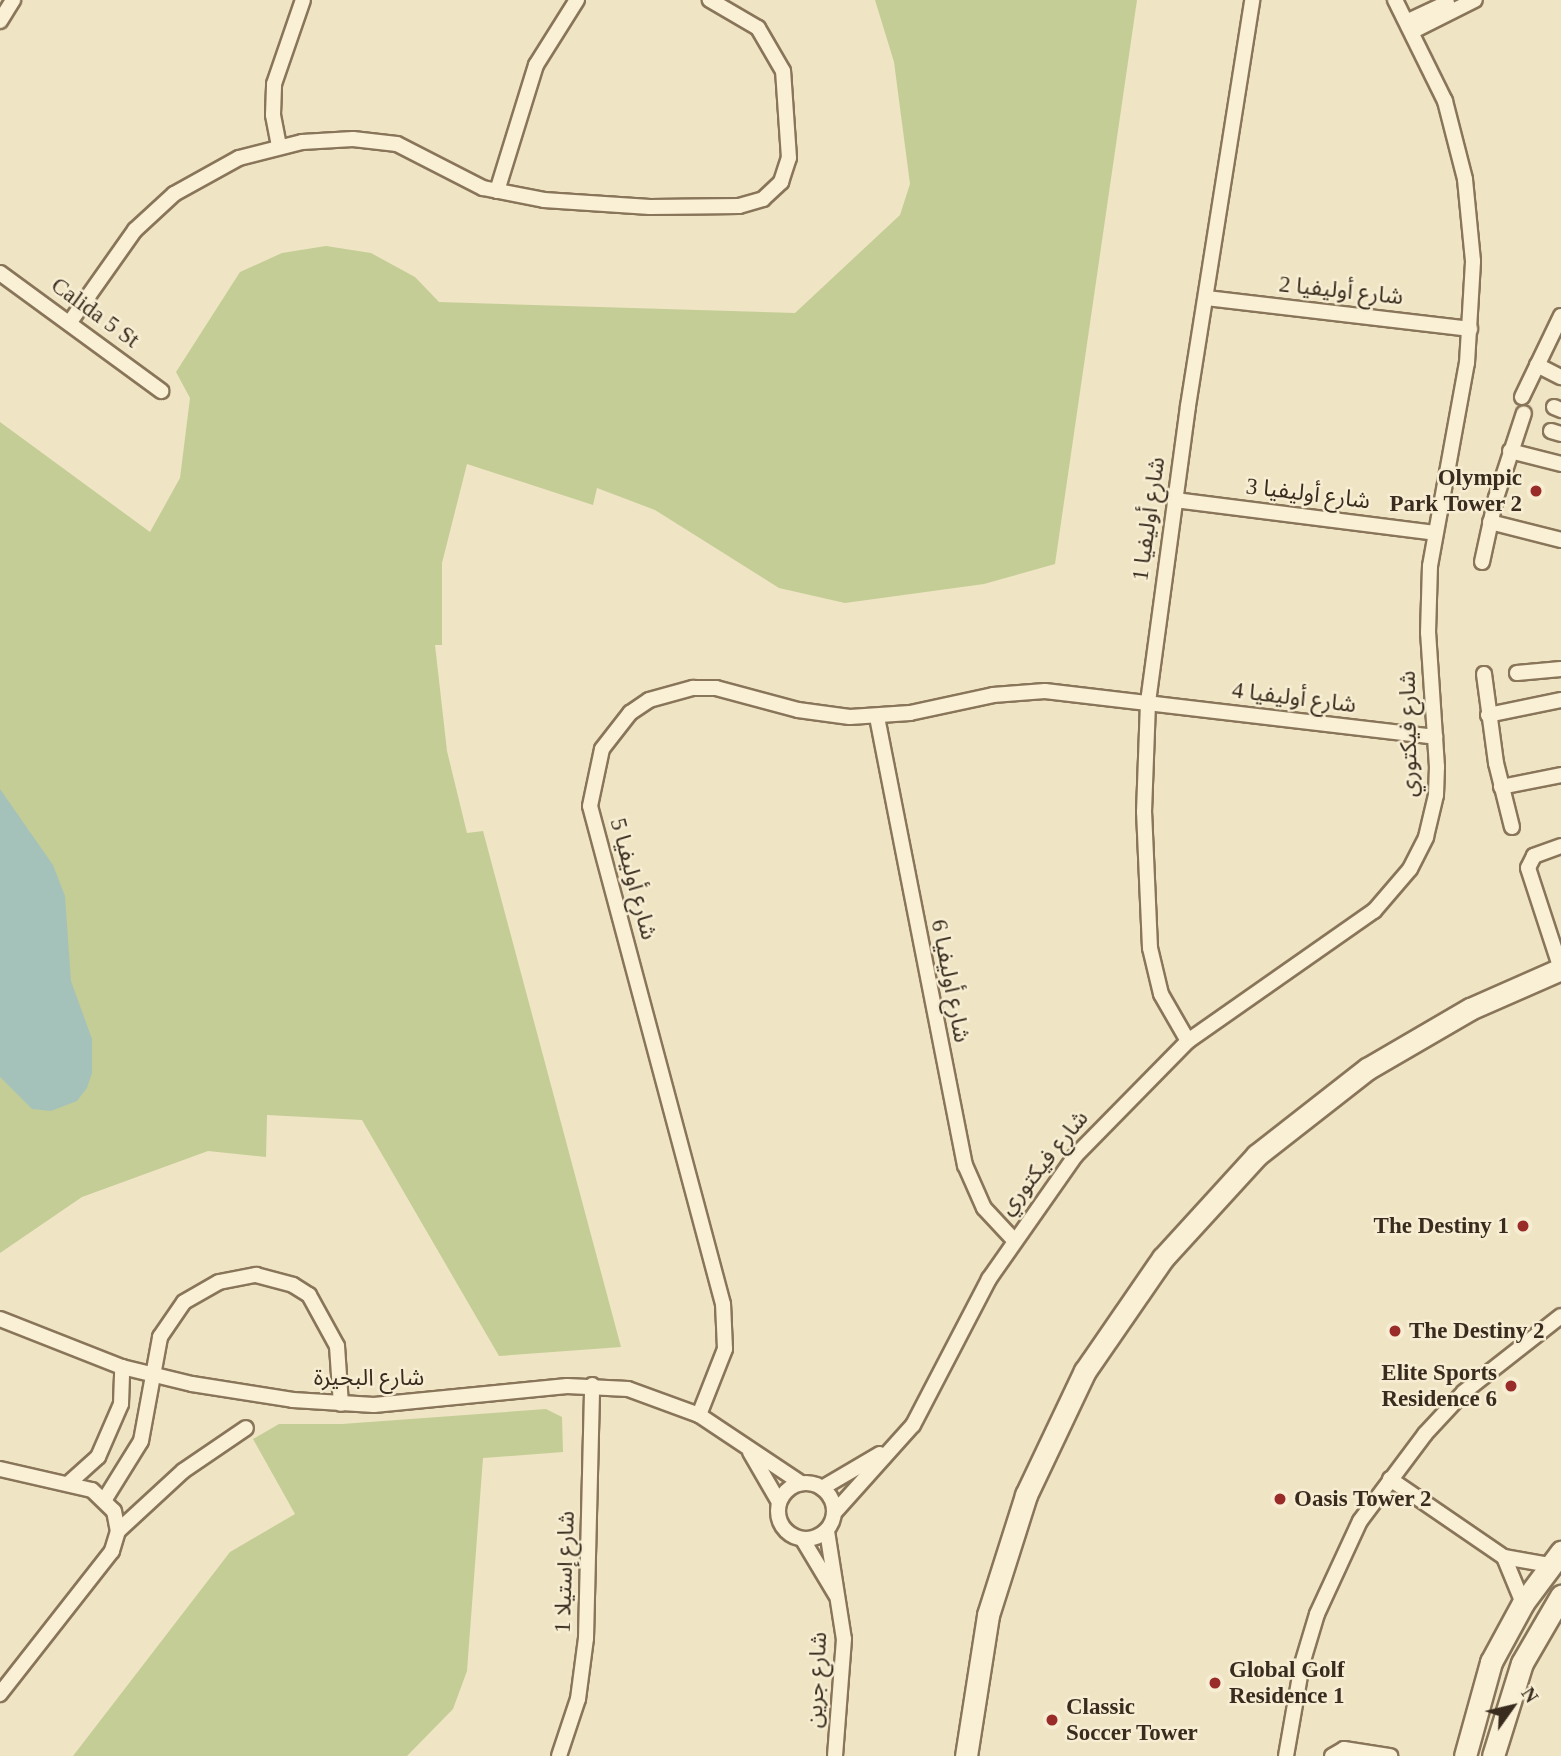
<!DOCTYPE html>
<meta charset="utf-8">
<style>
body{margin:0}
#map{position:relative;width:1561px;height:1756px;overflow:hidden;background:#efe4c3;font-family:"Times New Roman","Noto Sans Arabic",serif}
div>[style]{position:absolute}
.green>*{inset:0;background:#c4cd96}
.water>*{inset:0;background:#a5c2ba}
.roads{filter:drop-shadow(2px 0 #897559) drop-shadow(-2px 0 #897559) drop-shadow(0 2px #897559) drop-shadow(0 -2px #897559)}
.street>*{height:14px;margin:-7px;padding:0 7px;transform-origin:7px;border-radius:7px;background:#f9f0d6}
.street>.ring{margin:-7px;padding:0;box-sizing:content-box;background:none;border:14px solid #f9f0d6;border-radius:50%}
.secondary>*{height:21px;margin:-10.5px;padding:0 10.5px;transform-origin:10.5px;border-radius:10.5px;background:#f9f0d6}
.dots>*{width:19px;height:19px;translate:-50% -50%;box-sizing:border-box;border:4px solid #f6edd2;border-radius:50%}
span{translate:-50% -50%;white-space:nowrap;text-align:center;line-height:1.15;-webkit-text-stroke:5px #f6edd2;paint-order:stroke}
.street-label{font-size:23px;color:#392c1e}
.poi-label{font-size:23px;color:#392c1e;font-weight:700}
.right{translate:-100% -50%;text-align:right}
.left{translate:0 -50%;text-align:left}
.north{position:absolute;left:1477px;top:1672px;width:70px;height:70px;-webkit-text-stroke:5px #f6edd2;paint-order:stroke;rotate:56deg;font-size:19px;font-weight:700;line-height:28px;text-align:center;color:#392c1e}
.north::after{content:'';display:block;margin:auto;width:24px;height:32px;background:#392c1e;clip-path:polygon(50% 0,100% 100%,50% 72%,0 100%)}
</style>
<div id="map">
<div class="green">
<i style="clip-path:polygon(875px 0,1137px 0,1055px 564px,984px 584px,845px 603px,779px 588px,655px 510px,597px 488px,593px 505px,467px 464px,442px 563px,442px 645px,435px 645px,447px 751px,467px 833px,483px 831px,621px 1347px,499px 1356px,362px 1120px,267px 1115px,266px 1157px,208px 1151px,82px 1197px,0 1253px,0 422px,150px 532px,180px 478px,190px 398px,176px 372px,240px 272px,282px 253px,326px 246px,371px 253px,415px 277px,439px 302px,795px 313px,900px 215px,910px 184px,894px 62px)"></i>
<i style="clip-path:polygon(546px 1409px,562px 1417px,563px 1452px,483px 1458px,467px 1671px,453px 1709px,407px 1756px,73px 1756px,230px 1552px,295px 1514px,253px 1439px,279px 1424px,342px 1424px)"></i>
</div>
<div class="water">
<i style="clip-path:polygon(0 789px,53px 865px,65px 896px,71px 981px,92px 1039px,92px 1073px,87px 1088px,77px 1101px,51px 1111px,32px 1109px,0 1077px)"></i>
</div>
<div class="roads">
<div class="street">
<i style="left:0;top:21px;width:25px;rotate:-58deg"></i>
<i style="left:1408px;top:21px;width:43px;rotate:-24.8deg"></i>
<i style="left:1413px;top:31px;width:69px;rotate:-26.6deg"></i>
<i style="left:279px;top:146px;width:32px;rotate:-101deg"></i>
<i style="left:273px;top:115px;width:31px;rotate:-88deg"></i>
<i style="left:274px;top:84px;width:89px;rotate:-71deg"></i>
<i style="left:497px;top:191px;width:132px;rotate:-72.8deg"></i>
<i style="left:536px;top:65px;width:77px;rotate:-57.8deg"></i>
<i style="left:0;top:273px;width:200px;rotate:36.2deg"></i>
<i style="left:1207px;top:298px;width:265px;rotate:6.7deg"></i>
<i style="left:70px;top:322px;width:113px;rotate:-54.8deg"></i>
<i style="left:135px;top:230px;width:53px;rotate:-42.7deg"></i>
<i style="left:174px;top:194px;width:74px;rotate:-29deg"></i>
<i style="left:239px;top:158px;width:65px;rotate:-14.3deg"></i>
<i style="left:302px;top:142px;width:51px;rotate:-3.4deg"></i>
<i style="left:353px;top:139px;width:44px;rotate:6.5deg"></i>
<i style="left:397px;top:144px;width:97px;rotate:27.1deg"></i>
<i style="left:483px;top:188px;width:62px;rotate:11.1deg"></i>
<i style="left:544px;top:200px;width:106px;rotate:3.8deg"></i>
<i style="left:650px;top:207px;width:89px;rotate:-0.6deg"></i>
<i style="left:739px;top:206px;width:25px;rotate:-16deg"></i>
<i style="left:763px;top:199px;width:25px;rotate:-43deg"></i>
<i style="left:781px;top:182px;width:25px;rotate:-72deg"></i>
<i style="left:789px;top:158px;width:87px;rotate:-93.9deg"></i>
<i style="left:783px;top:71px;width:50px;rotate:-120.2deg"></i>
<i style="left:758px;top:28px;width:56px;rotate:-149.7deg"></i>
<i style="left:1537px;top:365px;width:27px;rotate:27deg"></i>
<i style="left:1522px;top:397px;width:90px;rotate:-64.3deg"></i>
<i style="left:1554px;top:407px;width:8px;rotate:23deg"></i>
<i style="left:1551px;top:431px;width:10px;rotate:17deg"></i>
<i style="left:1510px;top:451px;width:53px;rotate:14.3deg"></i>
<i style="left:1175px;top:500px;width:262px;rotate:7.2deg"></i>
<i style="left:1490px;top:522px;width:73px;rotate:14.2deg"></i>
<i style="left:1482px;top:562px;width:66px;rotate:-77.7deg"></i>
<i style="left:1496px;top:498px;width:89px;rotate:-71.8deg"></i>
<i style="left:1517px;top:673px;width:44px;rotate:-5.2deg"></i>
<i style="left:1484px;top:674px;width:90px;rotate:82.3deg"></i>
<i style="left:1496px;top:763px;width:66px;rotate:76deg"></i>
<i style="left:1488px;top:715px;width:75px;rotate:-11.6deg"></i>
<i style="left:877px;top:717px;width:457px;rotate:78.9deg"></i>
<i style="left:965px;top:1165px;width:47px;rotate:66.2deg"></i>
<i style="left:984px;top:1208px;width:42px;rotate:46.9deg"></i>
<i style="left:1501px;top:787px;width:61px;rotate:-11.3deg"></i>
<i style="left:1561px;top:846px;width:29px;rotate:160deg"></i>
<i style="left:1534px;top:856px;width:13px;rotate:117deg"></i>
<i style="left:1528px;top:868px;width:106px;rotate:71.9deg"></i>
<i style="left:1188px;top:1041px;width:54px;rotate:-119.9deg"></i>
<i style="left:1161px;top:994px;width:47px;rotate:-103.4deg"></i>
<i style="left:1150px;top:948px;width:136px;rotate:-92.5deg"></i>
<i style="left:1144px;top:812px;width:110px;rotate:-87.9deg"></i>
<i style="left:1148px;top:702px;width:299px;rotate:-82.3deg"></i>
<i style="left:1188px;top:406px;width:411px;rotate:-81deg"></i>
<i style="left:0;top:1319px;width:131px;rotate:21.5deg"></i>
<i style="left:122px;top:1367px;width:72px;rotate:13.7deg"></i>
<i style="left:192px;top:1384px;width:102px;rotate:9deg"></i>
<i style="left:293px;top:1400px;width:81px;rotate:3.5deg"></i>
<i style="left:374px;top:1405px;width:194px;rotate:-5.6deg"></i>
<i style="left:567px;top:1386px;width:61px;rotate:2.8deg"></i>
<i style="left:628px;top:1389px;width:76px;rotate:20.1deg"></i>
<i style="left:699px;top:1415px;width:123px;rotate:33.7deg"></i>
<i style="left:699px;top:1415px;width:71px;rotate:-68.5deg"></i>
<i style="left:725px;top:1349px;width:45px;rotate:-92.5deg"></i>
<i style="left:723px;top:1304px;width:515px;rotate:-104.95deg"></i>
<i style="left:590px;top:806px;width:58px;rotate:-78.1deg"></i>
<i style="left:602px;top:749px;width:46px;rotate:-52.1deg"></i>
<i style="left:630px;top:713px;width:23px;rotate:-34deg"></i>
<i style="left:649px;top:700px;width:46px;rotate:-15.3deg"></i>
<i style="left:693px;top:688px;width:23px"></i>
<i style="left:716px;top:688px;width:85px;rotate:15deg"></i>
<i style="left:798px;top:710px;width:52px;rotate:7.7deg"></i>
<i style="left:850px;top:717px;width:60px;rotate:-3.8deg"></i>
<i style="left:910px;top:713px;width:85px;rotate:-12.2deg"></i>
<i style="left:993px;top:695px;width:52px;rotate:-4.4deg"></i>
<i style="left:1045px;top:691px;width:393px;rotate:6.7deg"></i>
<i style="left:750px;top:1452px;width:58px;rotate:59.9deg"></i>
<i style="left:0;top:1469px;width:94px;rotate:12.9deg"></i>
<i style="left:92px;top:1490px;width:30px;rotate:44deg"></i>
<i style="left:114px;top:1511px;width:20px;rotate:79deg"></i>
<i style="left:118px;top:1531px;width:21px;rotate:107deg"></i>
<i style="left:112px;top:1551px;width:182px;rotate:128.1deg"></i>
<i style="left:1390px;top:1479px;width:138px;rotate:34.4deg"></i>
<i style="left:1504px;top:1557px;width:47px;rotate:9.9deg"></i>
<i class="ring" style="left:778px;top:1483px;width:42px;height:42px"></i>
<i style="left:69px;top:1483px;width:39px;rotate:-42deg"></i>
<i style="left:98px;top:1457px;width:58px;rotate:-66.5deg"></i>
<i style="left:121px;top:1404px;width:37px;rotate:-88deg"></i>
<i style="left:822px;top:1488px;width:67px;rotate:-30.4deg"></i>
<i style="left:105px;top:1499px;width:68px;rotate:-58.2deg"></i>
<i style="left:141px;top:1441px;width:106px;rotate:-79.6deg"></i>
<i style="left:160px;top:1337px;width:42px;rotate:-55.6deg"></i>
<i style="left:184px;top:1302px;width:40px;rotate:-29.7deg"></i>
<i style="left:219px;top:1282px;width:38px;rotate:-11deg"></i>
<i style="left:256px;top:1275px;width:38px;rotate:15deg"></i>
<i style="left:293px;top:1285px;width:19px;rotate:32deg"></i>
<i style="left:309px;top:1295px;width:58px;rotate:61.2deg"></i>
<i style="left:337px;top:1346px;width:58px;rotate:86.1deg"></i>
<i style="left:834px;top:1513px;width:118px;rotate:-48.1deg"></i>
<i style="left:913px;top:1425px;width:165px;rotate:-62.5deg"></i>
<i style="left:989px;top:1279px;width:150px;rotate:-55deg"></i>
<i style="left:1075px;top:1156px;width:161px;rotate:-45.5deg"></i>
<i style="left:1188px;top:1041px;width:227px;rotate:-35deg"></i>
<i style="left:1374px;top:911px;width:55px;rotate:-49.4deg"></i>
<i style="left:1410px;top:869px;width:36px;rotate:-63deg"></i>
<i style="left:1426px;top:837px;width:43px;rotate:-76.6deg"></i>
<i style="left:1436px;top:795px;width:28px;rotate:-88deg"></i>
<i style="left:1437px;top:767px;width:134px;rotate:-93.8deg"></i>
<i style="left:1428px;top:633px;width:67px;rotate:-88.3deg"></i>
<i style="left:1430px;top:566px;width:206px;rotate:-79.7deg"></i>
<i style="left:1467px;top:363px;width:102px;rotate:-86.6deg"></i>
<i style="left:1473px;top:261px;width:82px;rotate:-95.6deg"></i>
<i style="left:1465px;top:179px;width:81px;rotate:-104.4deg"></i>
<i style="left:1445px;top:101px;width:113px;rotate:-116.3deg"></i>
<i style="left:118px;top:1531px;width:88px;rotate:-42.7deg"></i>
<i style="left:183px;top:1471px;width:76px;rotate:-34.3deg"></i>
<i style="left:827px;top:1531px;width:109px;rotate:81.1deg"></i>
<i style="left:844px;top:1639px;width:117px;rotate:94.4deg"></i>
<i style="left:803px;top:1540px;width:64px;rotate:59deg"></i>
<i style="left:1504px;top:1557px;width:50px;rotate:67.6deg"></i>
<i style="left:559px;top:1756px;width:60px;rotate:-71.6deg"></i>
<i style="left:578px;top:1699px;width:62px;rotate:-82.5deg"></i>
<i style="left:586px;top:1638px;width:253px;rotate:-88.6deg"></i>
<i style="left:1286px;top:1756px;width:93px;rotate:-80.1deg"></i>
<i style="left:1302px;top:1664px;width:52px;rotate:-73.3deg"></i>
<i style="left:1317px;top:1614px;width:102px;rotate:-65.2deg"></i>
<i style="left:1360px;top:1521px;width:109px;rotate:-53.2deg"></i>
<i style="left:1425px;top:1434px;width:57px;rotate:-47.1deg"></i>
<i style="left:1464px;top:1392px;width:123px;rotate:-38.1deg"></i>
<i style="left:1332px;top:1756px;width:14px;rotate:-30deg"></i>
<i style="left:1344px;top:1749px;width:47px;rotate:8.7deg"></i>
</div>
<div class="secondary">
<i style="left:966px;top:1756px;width:143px;rotate:-81.1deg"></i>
<i style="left:988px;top:1615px;width:126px;rotate:-72.4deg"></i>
<i style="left:1026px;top:1495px;width:137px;rotate:-64.6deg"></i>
<i style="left:1085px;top:1371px;width:137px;rotate:-55.4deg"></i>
<i style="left:1163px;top:1258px;width:139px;rotate:-47.6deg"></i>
<i style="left:1257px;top:1155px;width:140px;rotate:-38deg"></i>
<i style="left:1367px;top:1069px;width:119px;rotate:-30.2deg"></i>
<i style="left:1470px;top:1009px;width:99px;rotate:-23.7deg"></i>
<i style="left:1465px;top:1756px;width:98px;rotate:-74.5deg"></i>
<i style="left:1491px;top:1662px;width:67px;rotate:-61.5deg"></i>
<i style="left:1523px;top:1603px;width:64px;rotate:-53.3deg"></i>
<i style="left:1493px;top:1756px;width:97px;rotate:-72.7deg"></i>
<i style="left:1522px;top:1663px;width:78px;rotate:-59.8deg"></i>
</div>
</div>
<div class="dots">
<i style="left:1536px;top:491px;background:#992c28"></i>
<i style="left:1523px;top:1226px;background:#992c28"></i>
<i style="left:1395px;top:1331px;background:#992c28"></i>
<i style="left:1511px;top:1386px;background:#992c28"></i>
<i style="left:1280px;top:1499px;background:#992c28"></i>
<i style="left:1215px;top:1683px;background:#992c28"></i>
<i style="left:1052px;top:1720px;background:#992c28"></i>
</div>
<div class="street-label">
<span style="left:1341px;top:291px;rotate:6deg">شارع أوليفيا 2</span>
<span style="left:95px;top:313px;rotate:36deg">Calida 5 St</span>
<span style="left:1308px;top:494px;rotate:7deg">شارع أوليفيا 3</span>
<span style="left:1149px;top:519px;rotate:-82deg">شارع أوليفيا 1</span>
<span style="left:1294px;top:698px;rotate:7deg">شارع أوليفيا 4</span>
<span style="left:1409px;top:734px;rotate:-91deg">شارع فيكتوري</span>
<span style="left:633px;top:879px;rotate:75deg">شارع أوليفيا 5</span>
<span style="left:950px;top:981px;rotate:79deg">شارع أوليفيا 6</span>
<span style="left:1044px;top:1163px;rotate:-51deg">شارع فيكتوري</span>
<span style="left:369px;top:1378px">شارع البحيرة</span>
<span style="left:565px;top:1572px;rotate:-88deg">شارع إستيلا 1</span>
<span style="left:817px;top:1680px;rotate:-87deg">شارع جرين</span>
</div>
<div class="poi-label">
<span class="right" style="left:1522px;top:491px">Olympic<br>Park Tower 2</span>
<span class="right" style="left:1509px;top:1226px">The Destiny 1</span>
<span class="left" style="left:1409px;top:1331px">The Destiny 2</span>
<span class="right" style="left:1497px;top:1386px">Elite Sports<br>Residence 6</span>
<span class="left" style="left:1294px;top:1499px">Oasis Tower 2</span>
<span class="left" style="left:1229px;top:1683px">Global Golf<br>Residence 1</span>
<span class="left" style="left:1066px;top:1720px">Classic<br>Soccer Tower</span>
</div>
<div class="north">N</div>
</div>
